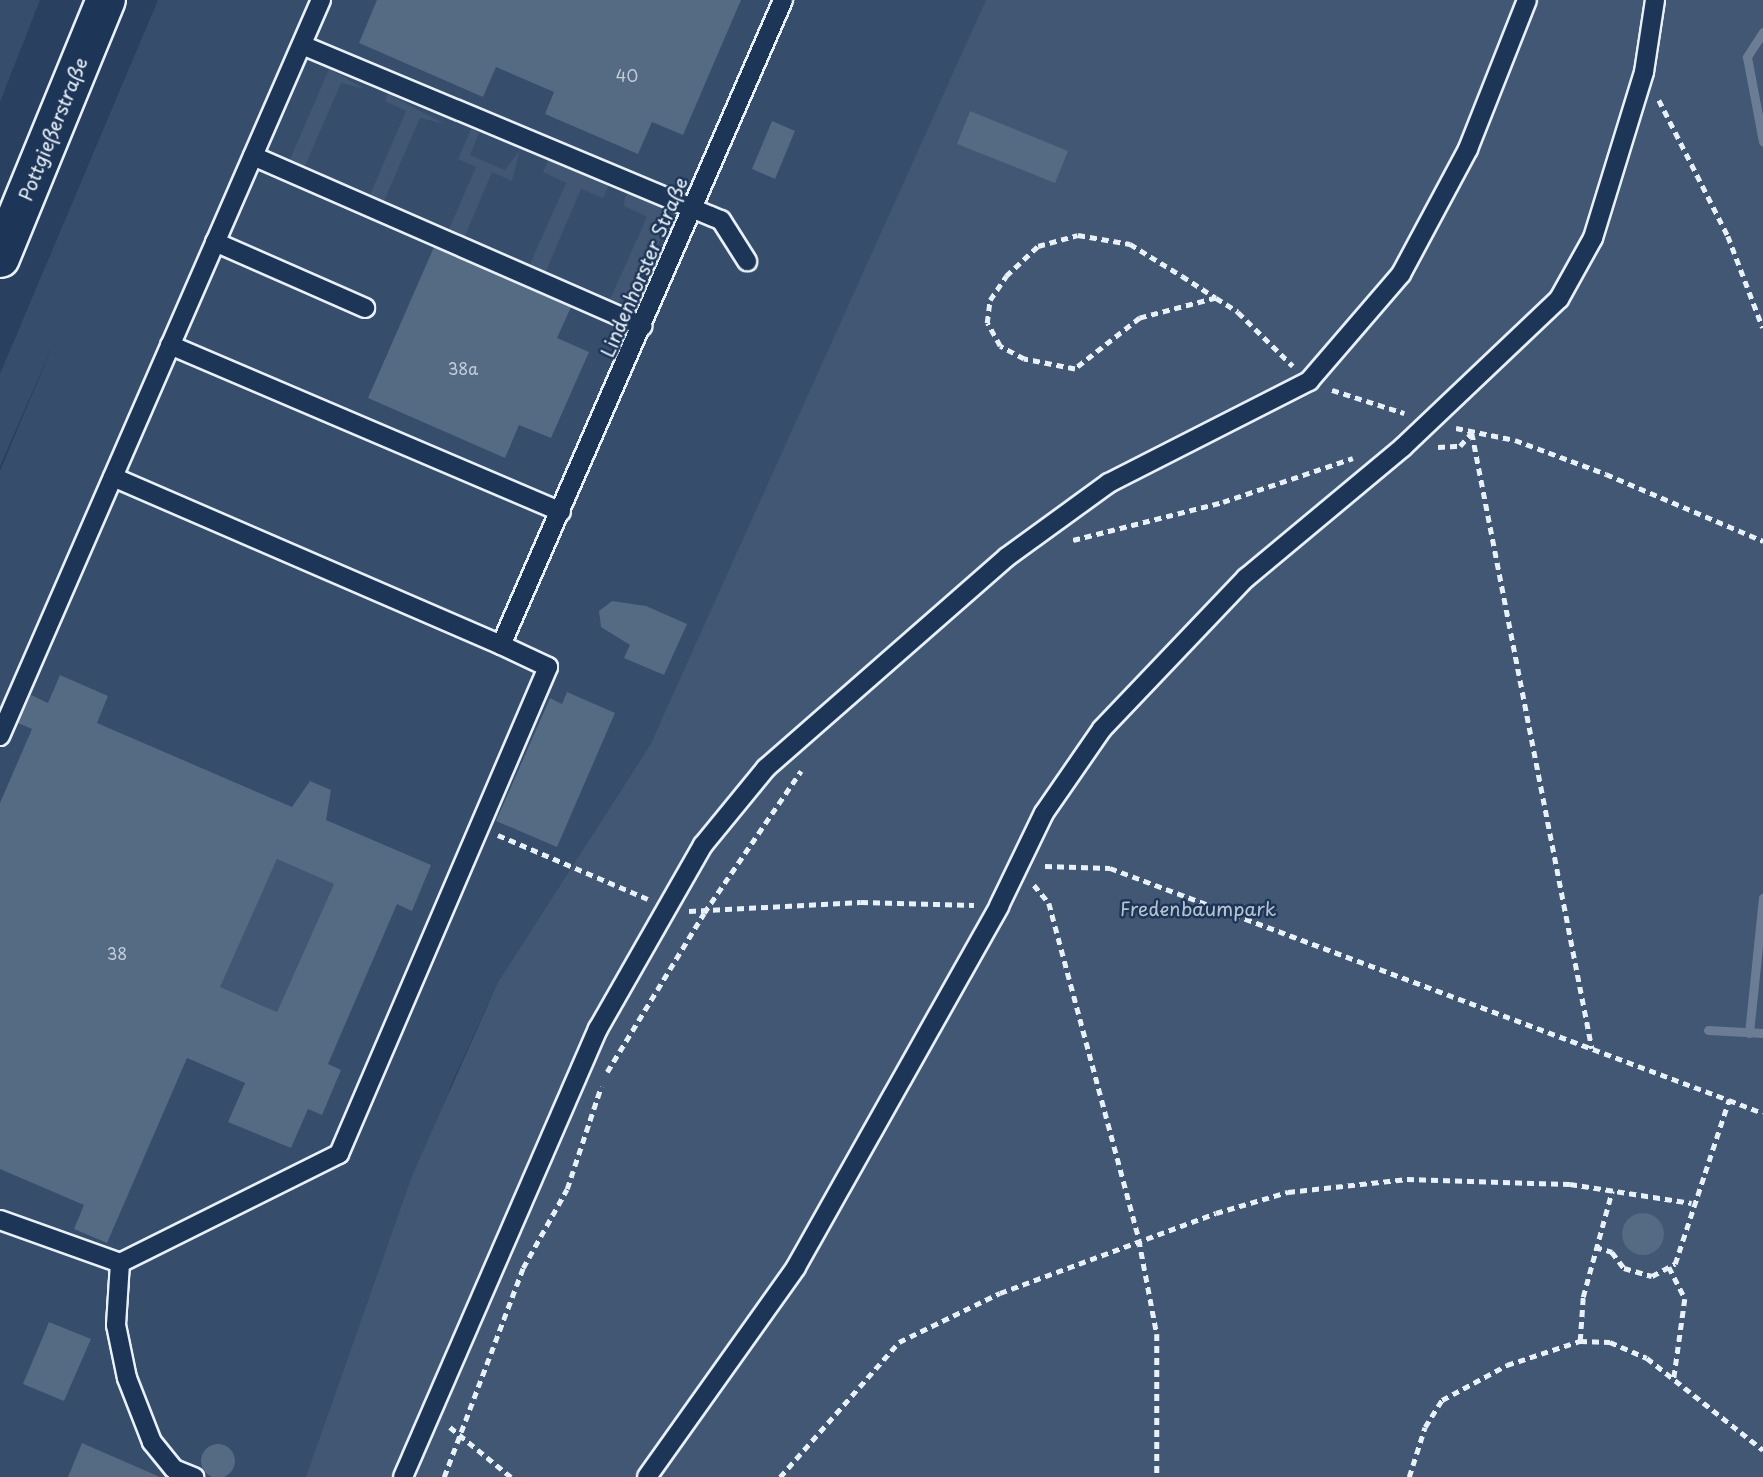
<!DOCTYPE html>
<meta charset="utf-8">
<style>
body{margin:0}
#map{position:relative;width:1763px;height:1477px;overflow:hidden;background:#294061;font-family:"Playpen Sans",sans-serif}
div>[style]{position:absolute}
.built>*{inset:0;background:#364d6b}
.green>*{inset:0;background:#415774}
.stream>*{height:9px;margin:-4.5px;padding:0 4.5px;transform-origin:4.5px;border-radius:4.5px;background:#6b7c95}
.building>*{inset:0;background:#556a83}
.round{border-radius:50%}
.path>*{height:4.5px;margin-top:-2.25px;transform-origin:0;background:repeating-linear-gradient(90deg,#e8f1f8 0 7px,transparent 0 12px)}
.roads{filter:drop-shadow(2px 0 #e8f1f8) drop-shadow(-2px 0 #e8f1f8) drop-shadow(0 2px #e8f1f8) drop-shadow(0 -2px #e8f1f8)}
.service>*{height:18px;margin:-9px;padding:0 9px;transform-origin:9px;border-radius:9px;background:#1d3557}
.tertiary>*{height:38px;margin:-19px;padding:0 19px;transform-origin:19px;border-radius:19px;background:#1d3557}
span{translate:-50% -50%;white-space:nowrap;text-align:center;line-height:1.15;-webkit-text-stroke:5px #1d3557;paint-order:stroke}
.number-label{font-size:16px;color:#c3cfdb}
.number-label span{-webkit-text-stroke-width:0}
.street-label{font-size:19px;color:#e8f1f8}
.park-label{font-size:19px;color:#b6c3d0}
</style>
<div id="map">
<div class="built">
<i style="clip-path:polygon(0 0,40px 0,0 102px)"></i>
<i style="clip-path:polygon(158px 0,987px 0,650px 745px,498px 982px,452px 1083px,307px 1477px,0 1477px,0 471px,55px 340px,0 466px,0 374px)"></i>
</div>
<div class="green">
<i style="clip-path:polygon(986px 0,1763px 0,1763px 1477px,306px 1477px,412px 1176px,498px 982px,650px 745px)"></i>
<i style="clip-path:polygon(329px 69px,365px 89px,341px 83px,305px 166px,370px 195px,406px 111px,385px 101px,388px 94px,445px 124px,420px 118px,384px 201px,449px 229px,476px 167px,458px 159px,471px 129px,479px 133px,470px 155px,505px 170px,520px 150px,512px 181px,492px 172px,465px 236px,530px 264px,566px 183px,543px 172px,551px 155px,611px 181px,603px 198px,581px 189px,546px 271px,610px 299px,647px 217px,624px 206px,625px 197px,631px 189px,664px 210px,667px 224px,636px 296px,610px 305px,288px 164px)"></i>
<i style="clip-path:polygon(277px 859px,334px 884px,277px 1012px,239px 995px,224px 1027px,205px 1019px)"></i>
</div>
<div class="stream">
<i style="left:1763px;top:32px;width:30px;rotate:123deg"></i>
<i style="left:1747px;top:57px;width:86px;rotate:79.3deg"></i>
<i style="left:1708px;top:1030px;width:55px;rotate:3.1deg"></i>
<i style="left:1749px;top:1033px;width:136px;rotate:-84.1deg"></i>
</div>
<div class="building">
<i style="clip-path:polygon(377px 0,741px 0,683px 135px,652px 122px,638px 154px,545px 114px,554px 92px,496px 67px,483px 97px,359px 43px)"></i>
<i style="clip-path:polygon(970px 111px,1068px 151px,1055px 183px,957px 144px)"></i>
<i style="clip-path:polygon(772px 121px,795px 131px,775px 179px,752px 169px)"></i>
<i style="clip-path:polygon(434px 247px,571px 307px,557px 338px,589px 352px,551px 438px,519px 425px,505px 458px,368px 398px)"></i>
<i style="clip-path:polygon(612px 601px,646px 606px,687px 624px,664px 675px,624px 658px,630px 645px,601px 627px,599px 611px)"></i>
<i style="clip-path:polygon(evenodd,60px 675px,108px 696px,97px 723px,292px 807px,310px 781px,331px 790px,326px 820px,431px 865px,412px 911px,397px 904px,328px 1064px,341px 1070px,322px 1115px,308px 1109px,291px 1148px,228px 1122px,245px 1083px,187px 1058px,107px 1243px,74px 1229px,84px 1205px,0 1169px,0 803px,32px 729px,18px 723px,31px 695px,48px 703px,60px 675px,277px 859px,334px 884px,277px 1012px,220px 987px,277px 859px)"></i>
<i style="clip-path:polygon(567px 692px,615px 713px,557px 847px,496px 821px,550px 698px,562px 704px)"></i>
<i class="round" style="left:1622px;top:1213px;width:42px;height:42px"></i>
<i style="clip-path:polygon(49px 1322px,91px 1339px,64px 1401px,23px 1384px)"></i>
<i style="clip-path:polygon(82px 1443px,160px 1477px,68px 1477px)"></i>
<i class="round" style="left:201px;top:1444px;width:34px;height:34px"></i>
</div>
<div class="path">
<i style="left:1659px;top:100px;width:153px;rotate:63.1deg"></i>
<i style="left:1728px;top:236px;width:98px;rotate:69.2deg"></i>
<i style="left:1216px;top:298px;width:79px;rotate:165.3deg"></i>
<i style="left:1140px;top:318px;width:83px;rotate:141.9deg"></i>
<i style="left:1075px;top:369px;width:52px;rotate:-168.9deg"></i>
<i style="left:1024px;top:359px;width:27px;rotate:-152deg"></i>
<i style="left:1000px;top:346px;width:26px;rotate:-119deg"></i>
<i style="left:987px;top:323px;width:23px;rotate:-83deg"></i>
<i style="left:990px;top:300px;width:29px;rotate:-56deg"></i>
<i style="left:1006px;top:276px;width:44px;rotate:-43.2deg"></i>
<i style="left:1038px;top:246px;width:41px;rotate:-15.4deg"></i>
<i style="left:1078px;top:235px;width:53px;rotate:9.8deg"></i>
<i style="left:1130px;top:244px;width:61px;rotate:31.6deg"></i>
<i style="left:1182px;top:276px;width:40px;rotate:32.9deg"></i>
<i style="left:1216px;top:298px;width:26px;rotate:32deg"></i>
<i style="left:1238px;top:312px;width:77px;rotate:44.5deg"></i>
<i style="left:1332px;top:390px;width:76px;rotate:17.7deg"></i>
<i style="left:1456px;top:428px;width:60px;rotate:11.5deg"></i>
<i style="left:1515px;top:440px;width:97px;rotate:20.5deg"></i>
<i style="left:1606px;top:474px;width:171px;rotate:23.1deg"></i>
<i style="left:1472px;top:433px;width:627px;rotate:78.96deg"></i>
<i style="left:1438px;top:447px;width:22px;rotate:-3deg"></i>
<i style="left:1460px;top:446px;width:18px;rotate:-49deg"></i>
<i style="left:1073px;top:540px;width:155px;rotate:-14.2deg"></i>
<i style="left:1223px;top:502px;width:137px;rotate:-18.7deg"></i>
<i style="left:498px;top:835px;width:163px;rotate:23.1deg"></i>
<i style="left:1045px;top:866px;width:65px;rotate:1.8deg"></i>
<i style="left:1110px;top:868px;width:661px;rotate:20.55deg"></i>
<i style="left:1034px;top:885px;width:23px;rotate:50deg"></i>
<i style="left:1049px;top:903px;width:349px;rotate:75deg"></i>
<i style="left:1139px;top:1240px;width:96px;rotate:79.2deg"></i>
<i style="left:1157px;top:1334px;width:143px;rotate:90deg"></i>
<i style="left:689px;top:911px;width:172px;rotate:-3deg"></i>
<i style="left:861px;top:902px;width:113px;rotate:1.5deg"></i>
<i style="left:607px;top:1072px;width:186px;rotate:-58.6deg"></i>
<i style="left:704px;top:913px;width:172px;rotate:-55.7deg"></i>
<i style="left:1595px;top:1247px;width:18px;rotate:16deg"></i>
<i style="left:1612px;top:1252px;width:20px;rotate:53deg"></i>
<i style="left:1624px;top:1268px;width:29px;rotate:16deg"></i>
<i style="left:1652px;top:1276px;width:26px;rotate:-28deg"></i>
<i style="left:1675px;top:1264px;width:173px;rotate:-71.8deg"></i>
<i style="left:1729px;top:1100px;width:36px;rotate:21deg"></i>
<i style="left:1669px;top:1267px;width:36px;rotate:63deg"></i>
<i style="left:1685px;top:1299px;width:80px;rotate:97.9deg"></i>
<i style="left:1580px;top:1341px;width:30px;rotate:2deg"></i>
<i style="left:1610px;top:1342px;width:40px;rotate:23.4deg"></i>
<i style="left:1647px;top:1358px;width:148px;rotate:38.4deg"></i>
<i style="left:450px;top:1427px;width:79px;rotate:39.3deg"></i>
<i style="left:444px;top:1477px;width:223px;rotate:-69.3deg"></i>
<i style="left:523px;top:1268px;width:90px;rotate:-60.9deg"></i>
<i style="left:567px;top:1189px;width:108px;rotate:-71.6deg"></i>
<i style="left:780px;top:1477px;width:180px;rotate:-48.6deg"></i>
<i style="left:899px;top:1342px;width:112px;rotate:-25.9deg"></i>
<i style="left:1000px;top:1293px;width:230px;rotate:-20.3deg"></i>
<i style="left:1216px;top:1213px;width:75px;rotate:-16.3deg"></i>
<i style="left:1288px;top:1192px;width:120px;rotate:-6.2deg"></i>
<i style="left:1407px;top:1179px;width:163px;rotate:1.8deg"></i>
<i style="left:1570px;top:1184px;width:123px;rotate:8.9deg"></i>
<i style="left:1409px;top:1477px;width:52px;rotate:-72.3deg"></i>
<i style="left:1425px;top:1427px;width:32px;rotate:-58deg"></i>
<i style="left:1442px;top:1400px;width:74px;rotate:-28.3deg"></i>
<i style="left:1507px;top:1365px;width:77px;rotate:-18.2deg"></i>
<i style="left:1580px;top:1341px;width:44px;rotate:-86.1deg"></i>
<i style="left:1583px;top:1297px;width:110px;rotate:-74.7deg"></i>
</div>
<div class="roads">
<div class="service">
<i style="left:302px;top:45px;width:454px;rotate:22.7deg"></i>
<i style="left:721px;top:220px;width:49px;rotate:57.6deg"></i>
<i style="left:253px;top:156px;width:425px;rotate:23.6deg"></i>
<i style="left:215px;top:242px;width:164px;rotate:23.7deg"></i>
<i style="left:170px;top:345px;width:425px;rotate:23.1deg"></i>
<i style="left:113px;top:477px;width:423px;rotate:23.4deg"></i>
<i style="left:501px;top:645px;width:704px;rotate:-66.38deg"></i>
<i style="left:0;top:736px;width:803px;rotate:-66.44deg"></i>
<i style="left:0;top:1220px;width:127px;rotate:19.7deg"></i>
<i style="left:120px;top:1263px;width:245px;rotate:-26.5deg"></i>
<i style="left:339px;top:1154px;width:530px;rotate:-66.77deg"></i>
<i style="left:548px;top:667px;width:52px;rotate:-154.9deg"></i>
<i style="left:120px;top:1263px;width:62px;rotate:93.7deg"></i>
<i style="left:116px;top:1325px;width:54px;rotate:78.3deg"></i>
<i style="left:127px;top:1378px;width:69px;rotate:68.7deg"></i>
<i style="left:152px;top:1442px;width:35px;rotate:51deg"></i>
<i style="left:174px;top:1469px;width:22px;rotate:22deg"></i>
<i style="left:403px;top:1477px;width:489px;rotate:-66.5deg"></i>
<i style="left:598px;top:1029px;width:212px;rotate:-60.3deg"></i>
<i style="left:703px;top:845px;width:99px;rotate:-50.7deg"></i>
<i style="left:766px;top:768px;width:320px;rotate:-41.2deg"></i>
<i style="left:1007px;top:557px;width:126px;rotate:-36deg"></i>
<i style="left:1109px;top:483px;width:225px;rotate:-27deg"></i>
<i style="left:1309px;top:381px;width:141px;rotate:-49.3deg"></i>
<i style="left:1401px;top:274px;width:142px;rotate:-61.8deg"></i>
<i style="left:1468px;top:149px;width:160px;rotate:-68.4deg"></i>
<i style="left:647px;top:1477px;width:257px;rotate:-54.6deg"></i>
<i style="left:796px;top:1267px;width:414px;rotate:-60.6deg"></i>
<i style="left:999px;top:906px;width:103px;rotate:-64.2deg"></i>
<i style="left:1044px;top:813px;width:102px;rotate:-55.4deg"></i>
<i style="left:1102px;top:729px;width:209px;rotate:-46.4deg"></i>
<i style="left:1246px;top:578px;width:204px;rotate:-39.8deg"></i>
<i style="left:1403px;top:447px;width:215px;rotate:-43.5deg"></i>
<i style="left:1559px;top:299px;width:70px;rotate:-60.9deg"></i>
<i style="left:1593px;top:238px;width:174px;rotate:-72.9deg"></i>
<i style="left:1644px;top:72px;width:73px;rotate:-81.3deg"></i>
</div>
<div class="tertiary">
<i style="left:0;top:258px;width:279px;rotate:-67.7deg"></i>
</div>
</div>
<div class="number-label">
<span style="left:627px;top:75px">40</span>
<span style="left:463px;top:368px">38a</span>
<span style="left:117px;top:953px">38</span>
</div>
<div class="street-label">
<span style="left:53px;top:129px;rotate:-68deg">Pottgießerstraße</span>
<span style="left:644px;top:267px;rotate:-67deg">Lindenhorster Straße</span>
</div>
<div class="park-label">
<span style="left:1198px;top:909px">Fredenbaumpark</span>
</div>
</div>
